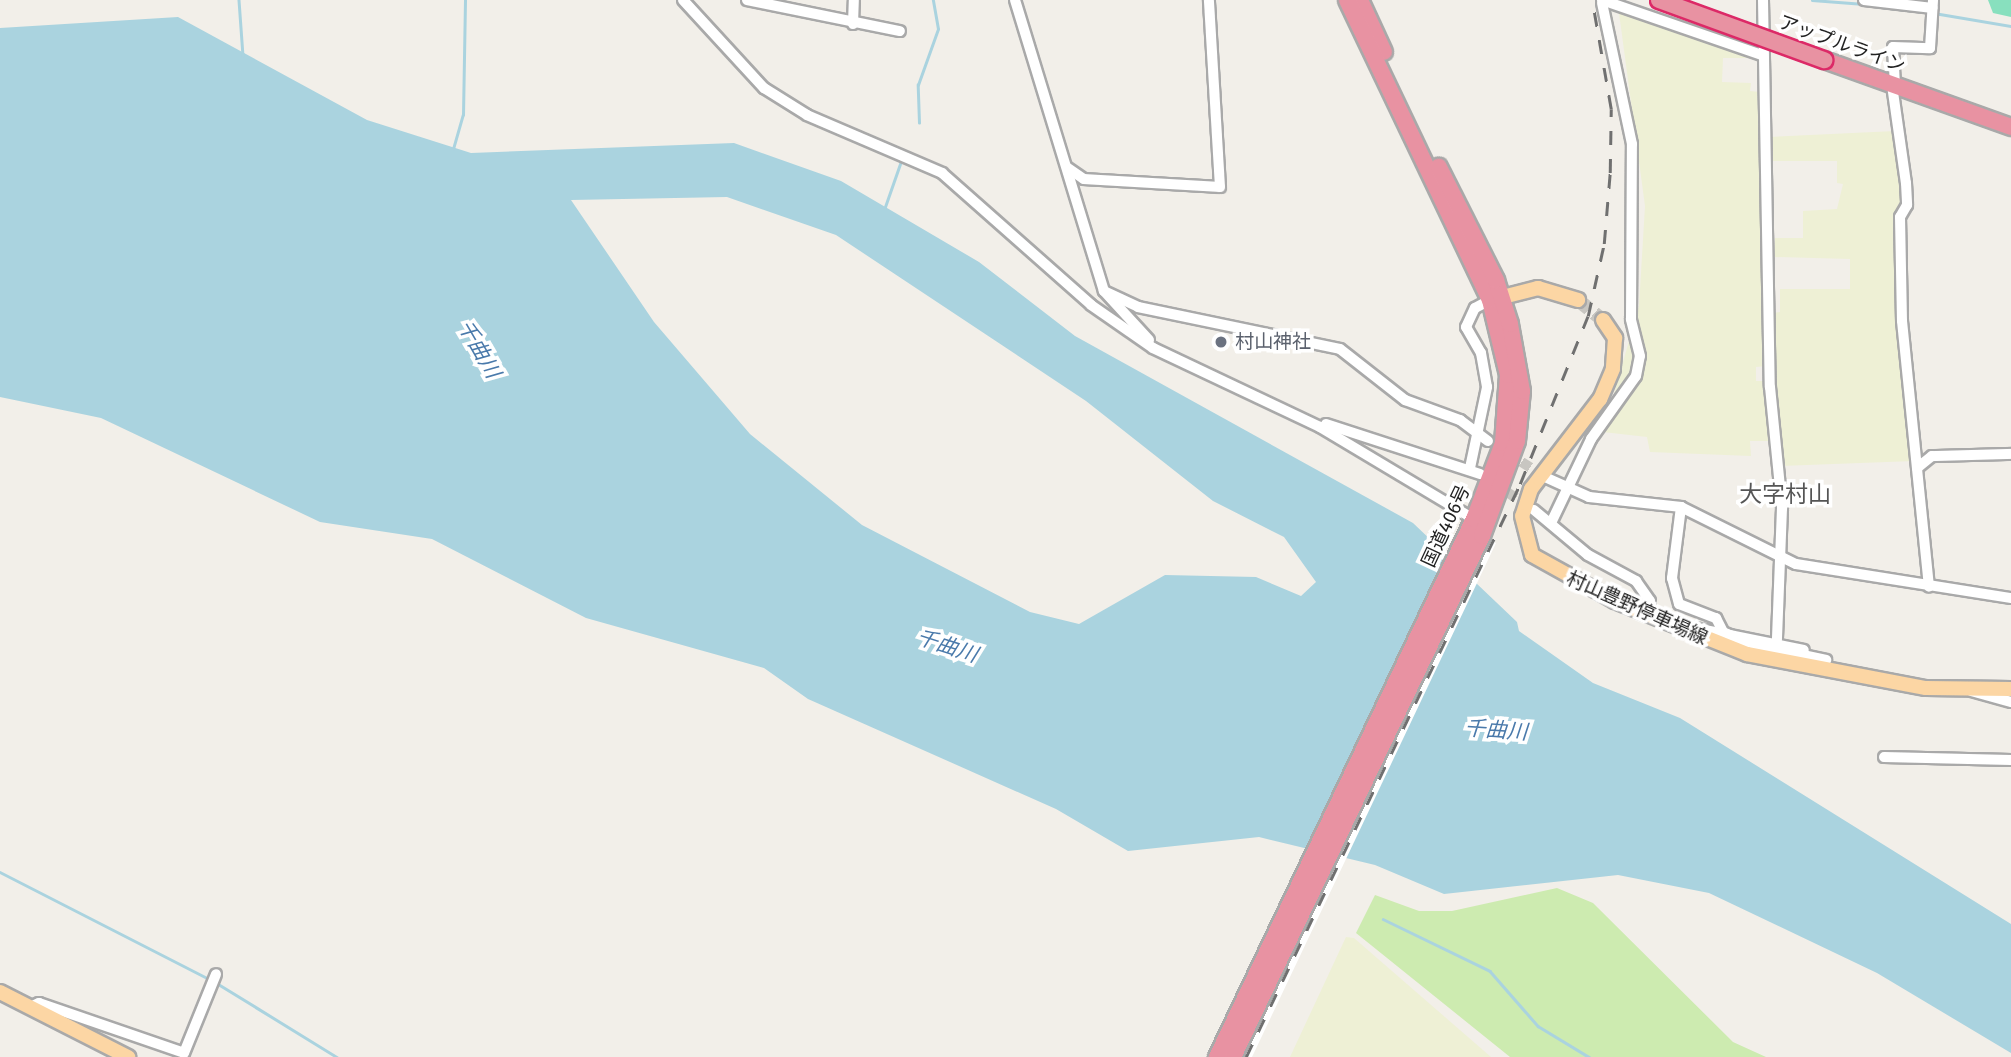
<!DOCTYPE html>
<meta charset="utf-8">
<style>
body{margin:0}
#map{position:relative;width:2011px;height:1057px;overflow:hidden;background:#f2efe9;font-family:"Fira Sans","Noto Sans JP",sans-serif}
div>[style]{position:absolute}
.farmland>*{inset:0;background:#eef0d5}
.grass>*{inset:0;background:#cdebb0}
.pitch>*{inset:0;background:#88e0be}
.water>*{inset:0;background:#aad3df}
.pier>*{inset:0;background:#fff}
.stream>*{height:2.5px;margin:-1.25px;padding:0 1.25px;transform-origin:1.25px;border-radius:1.25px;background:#aad3df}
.minor-tunnel>*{height:10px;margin-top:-5px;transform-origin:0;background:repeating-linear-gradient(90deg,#c8c6c1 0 10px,transparent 0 15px)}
.major-tunnel>*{height:14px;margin-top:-7px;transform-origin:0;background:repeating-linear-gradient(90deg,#c8c6c1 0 14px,transparent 0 21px)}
.roads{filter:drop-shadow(2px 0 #a9a9a9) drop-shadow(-2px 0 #a9a9a9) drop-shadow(0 2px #a9a9a9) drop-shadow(0 -2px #a9a9a9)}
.minor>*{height:10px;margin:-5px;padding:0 5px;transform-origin:5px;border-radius:5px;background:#fff}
.major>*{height:14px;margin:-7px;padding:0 7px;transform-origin:7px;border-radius:7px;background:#fcd6a4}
.highway>*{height:16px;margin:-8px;padding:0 8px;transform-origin:8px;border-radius:8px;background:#e892a2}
.rail>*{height:2.5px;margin-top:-1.25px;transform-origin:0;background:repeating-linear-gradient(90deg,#707070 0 14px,transparent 0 28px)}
.bridges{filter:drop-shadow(2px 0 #dc2a67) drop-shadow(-2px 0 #dc2a67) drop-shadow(0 2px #dc2a67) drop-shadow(0 -2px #dc2a67)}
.highway-bridge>*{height:16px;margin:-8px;padding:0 8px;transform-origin:8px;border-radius:8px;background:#e892a2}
.dots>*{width:19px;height:19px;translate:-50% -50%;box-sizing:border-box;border:4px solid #fff;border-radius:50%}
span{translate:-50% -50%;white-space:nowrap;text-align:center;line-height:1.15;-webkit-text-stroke:7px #fff;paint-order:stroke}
.street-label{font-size:19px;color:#222}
.worship-label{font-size:19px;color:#5b616d}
.left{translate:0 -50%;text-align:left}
.water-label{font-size:21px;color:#4a7aab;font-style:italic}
.quarter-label{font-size:23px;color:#555}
</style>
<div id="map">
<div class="farmland">
<i style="clip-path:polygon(1619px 13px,1753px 58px,1723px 58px,1722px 82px,1751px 83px,1750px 91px,1760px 92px,1766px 366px,1756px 367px,1756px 381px,1766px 381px,1769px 441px,1750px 441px,1751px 456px,1650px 452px,1647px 437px,1603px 432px,1639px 306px,1645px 206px)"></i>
<i style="clip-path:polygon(1895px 131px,1903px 203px,1896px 212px,1899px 326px,1914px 461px,1780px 466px,1773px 313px,1780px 312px,1780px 289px,1850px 289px,1850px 259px,1774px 257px,1775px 238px,1803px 238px,1803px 211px,1837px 209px,1843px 184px,1837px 183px,1837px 161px,1771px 161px,1770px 137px)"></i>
<i style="clip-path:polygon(1346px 937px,1354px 938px,1491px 1057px,1290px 1057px)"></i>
</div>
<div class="grass">
<i style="clip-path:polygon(1557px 888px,1593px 903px,1733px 1042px,1766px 1057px,1510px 1057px,1356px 933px,1375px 895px,1419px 911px,1452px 911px)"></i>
</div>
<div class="pitch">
<i style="clip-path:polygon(1988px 0,2011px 0,2011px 17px,1993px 13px)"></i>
</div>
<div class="water">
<i style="clip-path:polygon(evenodd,178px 17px,367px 120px,471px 153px,734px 143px,841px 181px,979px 262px,1075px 336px,1413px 523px,1517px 622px,1519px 631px,1593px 683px,1680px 718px,2011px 924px,2011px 1053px,1877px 973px,1709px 893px,1618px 875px,1444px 894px,1375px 865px,1259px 837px,1128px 851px,1056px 809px,808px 699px,764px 668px,586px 618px,432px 539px,320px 522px,101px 418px,0 397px,0 28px,178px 17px,727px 197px,836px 235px,1086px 401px,1213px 501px,1284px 537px,1316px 582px,1301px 596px,1256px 577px,1165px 575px,1079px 624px,1030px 612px,862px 525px,750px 434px,654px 322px,571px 200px,727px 197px)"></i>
</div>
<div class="pier">
<i style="clip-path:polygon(1461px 525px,1496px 543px,1252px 1057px,1208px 1057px)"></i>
</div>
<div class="stream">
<i style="left:239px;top:0;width:56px;rotate:85.9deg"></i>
<i style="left:1812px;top:0;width:52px;rotate:4.4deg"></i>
<i style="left:1881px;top:7px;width:44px;rotate:6.5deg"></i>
<i style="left:1934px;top:13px;width:78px;rotate:9.6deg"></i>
<i style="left:919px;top:123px;width:38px;rotate:-92deg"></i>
<i style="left:918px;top:85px;width:59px;rotate:-70.3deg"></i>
<i style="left:938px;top:29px;width:29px;rotate:-100deg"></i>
<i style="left:453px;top:149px;width:35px;rotate:-74deg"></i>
<i style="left:463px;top:115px;width:115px;rotate:-89deg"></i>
<i style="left:885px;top:207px;width:46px;rotate:-70.8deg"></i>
<i style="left:0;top:872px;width:235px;rotate:27.1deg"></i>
<i style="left:1383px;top:919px;width:119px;rotate:25.9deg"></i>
<i style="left:1490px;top:971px;width:73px;rotate:48.9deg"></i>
<i style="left:1538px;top:1026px;width:60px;rotate:31.3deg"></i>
<i style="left:215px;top:982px;width:143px;rotate:31.6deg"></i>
</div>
<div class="minor-tunnel">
<i style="left:1509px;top:454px;width:45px;rotate:32.3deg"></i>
<i style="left:1495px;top:484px;width:43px;rotate:33.7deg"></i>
</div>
<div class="major-tunnel">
<i style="left:1578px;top:300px;width:32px;rotate:39deg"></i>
</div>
<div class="roads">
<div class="minor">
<i style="left:683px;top:0;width:120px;rotate:47.4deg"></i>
<i style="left:764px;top:88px;width:51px;rotate:32.1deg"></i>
<i style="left:807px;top:115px;width:147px;rotate:23.2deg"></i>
<i style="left:942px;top:173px;width:199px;rotate:41.5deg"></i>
<i style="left:1091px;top:305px;width:75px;rotate:34.7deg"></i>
<i style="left:1153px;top:348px;width:185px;rotate:25.3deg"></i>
<i style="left:1320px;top:427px;width:179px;rotate:30.9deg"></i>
<i style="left:747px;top:0;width:156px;rotate:11.5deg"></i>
<i style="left:1015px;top:0;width:304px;rotate:73deg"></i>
<i style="left:1602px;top:0;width:169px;rotate:19deg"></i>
<i style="left:1763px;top:0;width:387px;rotate:89deg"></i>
<i style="left:1770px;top:387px;width:122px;rotate:84.3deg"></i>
<i style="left:1782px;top:508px;width:132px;rotate:92.2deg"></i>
<i style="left:1864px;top:0;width:69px;rotate:6.6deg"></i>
<i style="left:853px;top:24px;width:24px;rotate:-88deg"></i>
<i style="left:1892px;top:85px;width:99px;rotate:81.9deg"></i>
<i style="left:1906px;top:183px;width:22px;rotate:87deg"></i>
<i style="left:1907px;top:205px;width:14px;rotate:120deg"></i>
<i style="left:1900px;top:217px;width:104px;rotate:88.9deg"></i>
<i style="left:1902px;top:321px;width:267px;rotate:84.2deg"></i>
<i style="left:1895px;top:86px;width:39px;rotate:-93deg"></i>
<i style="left:1893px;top:47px;width:37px;rotate:2deg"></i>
<i style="left:1930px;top:48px;width:48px;rotate:-86.4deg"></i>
<i style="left:1068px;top:168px;width:19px;rotate:35deg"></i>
<i style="left:1084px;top:179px;width:136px;rotate:3.4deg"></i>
<i style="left:1220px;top:187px;width:187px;rotate:-93.4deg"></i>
<i style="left:1149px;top:340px;width:67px;rotate:-132.6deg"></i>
<i style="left:1104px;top:291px;width:38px;rotate:25deg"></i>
<i style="left:1138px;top:307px;width:206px;rotate:11.7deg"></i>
<i style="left:1340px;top:349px;width:83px;rotate:38.1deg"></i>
<i style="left:1405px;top:400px;width:59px;rotate:20deg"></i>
<i style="left:1460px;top:420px;width:35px;rotate:37deg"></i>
<i style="left:1326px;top:424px;width:162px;rotate:18deg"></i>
<i style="left:1470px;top:468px;width:83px;rotate:-78.1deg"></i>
<i style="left:1487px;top:387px;width:35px;rotate:-100deg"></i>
<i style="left:1481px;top:353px;width:30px;rotate:-120deg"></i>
<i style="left:1466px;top:327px;width:21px;rotate:-65deg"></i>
<i style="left:1475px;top:308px;width:17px;rotate:-28deg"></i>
<i style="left:1917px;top:468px;width:19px;rotate:-39deg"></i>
<i style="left:1932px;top:456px;width:79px;rotate:-1.5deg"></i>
<i style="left:1547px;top:478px;width:46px;rotate:24.3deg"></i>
<i style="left:1589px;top:497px;width:93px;rotate:6.2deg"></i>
<i style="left:1681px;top:507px;width:128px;rotate:26.4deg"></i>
<i style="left:1796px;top:564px;width:218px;rotate:9deg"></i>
<i style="left:1681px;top:507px;width:72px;rotate:97.2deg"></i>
<i style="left:1672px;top:578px;width:27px;rotate:75deg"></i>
<i style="left:1679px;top:604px;width:40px;rotate:21deg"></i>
<i style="left:1716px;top:618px;width:16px;rotate:63deg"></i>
<i style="left:1723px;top:632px;width:30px;rotate:23deg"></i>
<i style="left:1751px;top:644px;width:77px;rotate:12deg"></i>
<i style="left:1534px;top:510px;width:70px;rotate:39.8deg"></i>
<i style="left:1588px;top:555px;width:55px;rotate:28.4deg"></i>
<i style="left:1636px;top:581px;width:24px;rotate:55deg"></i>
<i style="left:1650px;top:601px;width:12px;rotate:104deg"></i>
<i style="left:1551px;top:523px;width:93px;rotate:-64.5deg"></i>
<i style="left:1591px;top:439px;width:77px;rotate:-54.5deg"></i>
<i style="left:1636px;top:376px;width:20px;rotate:-79deg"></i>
<i style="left:1640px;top:356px;width:38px;rotate:-104deg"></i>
<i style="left:1631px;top:319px;width:175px;rotate:-89.7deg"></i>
<i style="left:1632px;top:144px;width:144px;rotate:-102deg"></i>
<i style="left:1690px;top:627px;width:116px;rotate:11.4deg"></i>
<i style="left:1971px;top:691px;width:41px;rotate:15.4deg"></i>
<i style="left:1884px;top:757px;width:127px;rotate:1.4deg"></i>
<i style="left:30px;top:1007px;width:10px;rotate:-24deg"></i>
<i style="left:39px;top:1003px;width:153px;rotate:19deg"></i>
<i style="left:184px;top:1053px;width:85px;rotate:-67.9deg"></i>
</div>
<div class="major">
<i style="left:1491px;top:300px;width:49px;rotate:-14.3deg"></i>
<i style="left:1538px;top:288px;width:42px;rotate:16.7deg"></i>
<i style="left:1603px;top:320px;width:22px;rotate:56deg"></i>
<i style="left:1615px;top:338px;width:31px;rotate:94deg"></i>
<i style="left:1613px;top:369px;width:33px;rotate:113deg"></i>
<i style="left:1600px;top:399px;width:113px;rotate:127.5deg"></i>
<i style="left:1531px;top:489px;width:28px;rotate:108deg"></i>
<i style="left:1522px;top:516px;width:40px;rotate:75.6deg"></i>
<i style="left:1532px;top:555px;width:95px;rotate:29deg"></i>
<i style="left:1615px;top:601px;width:142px;rotate:21.9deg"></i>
<i style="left:1747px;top:654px;width:182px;rotate:10.8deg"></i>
<i style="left:1926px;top:688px;width:85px;rotate:0.7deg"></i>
<i style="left:0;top:992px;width:144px;rotate:26.9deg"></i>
</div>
<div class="highway">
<i style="left:1360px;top:0;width:57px;rotate:65.2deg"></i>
<i style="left:1824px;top:60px;width:199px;rotate:19.7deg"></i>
<i style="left:1217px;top:1057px;width:596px;rotate:-64.47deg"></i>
<i style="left:1474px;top:519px;width:81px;rotate:-69.1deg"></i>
<i style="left:1503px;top:443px;width:68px;rotate:-85.8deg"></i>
<i style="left:1508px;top:375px;width:77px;rotate:-103.5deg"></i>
<i style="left:1490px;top:300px;width:332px;rotate:-115.5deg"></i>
<i style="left:1233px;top:1057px;width:577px;rotate:-64.46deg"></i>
<i style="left:1482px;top:536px;width:101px;rotate:-69.8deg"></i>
<i style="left:1517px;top:441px;width:50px;rotate:-84.3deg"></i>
<i style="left:1522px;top:391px;width:68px;rotate:-100.2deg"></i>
<i style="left:1510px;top:324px;width:46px;rotate:-107.7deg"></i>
<i style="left:1496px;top:280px;width:127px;rotate:-116.8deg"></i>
</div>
</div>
<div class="rail">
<i style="left:1246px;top:1057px;width:635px;rotate:-64.44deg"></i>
<i style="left:1520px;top:484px;width:181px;rotate:-68deg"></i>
<i style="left:1588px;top:316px;width:74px;rotate:-77.5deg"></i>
<i style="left:1604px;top:244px;width:71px;rotate:-85.2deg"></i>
<i style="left:1610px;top:173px;width:64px;rotate:-89.1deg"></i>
<i style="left:1611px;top:109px;width:111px;rotate:-99.9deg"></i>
</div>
<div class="bridges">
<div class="highway-bridge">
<i style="left:1659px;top:0;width:176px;rotate:20deg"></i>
</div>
</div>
<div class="dots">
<i style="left:1221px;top:342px;background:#6b7280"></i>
</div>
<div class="street-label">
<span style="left:1842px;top:44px;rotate:20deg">アップルライン</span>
<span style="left:1446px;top:526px;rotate:-65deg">国道406号</span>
<span style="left:1637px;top:608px;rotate:24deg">村山豊野停車場線</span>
</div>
<div class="worship-label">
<span class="left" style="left:1235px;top:342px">村山神社</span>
</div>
<div class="water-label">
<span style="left:479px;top:349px;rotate:60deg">千曲川</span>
<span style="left:947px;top:646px;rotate:18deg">千曲川</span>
<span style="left:1496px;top:730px;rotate:4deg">千曲川</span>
</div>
<div class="quarter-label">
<span style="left:1785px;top:494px">大字村山</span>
</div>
</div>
